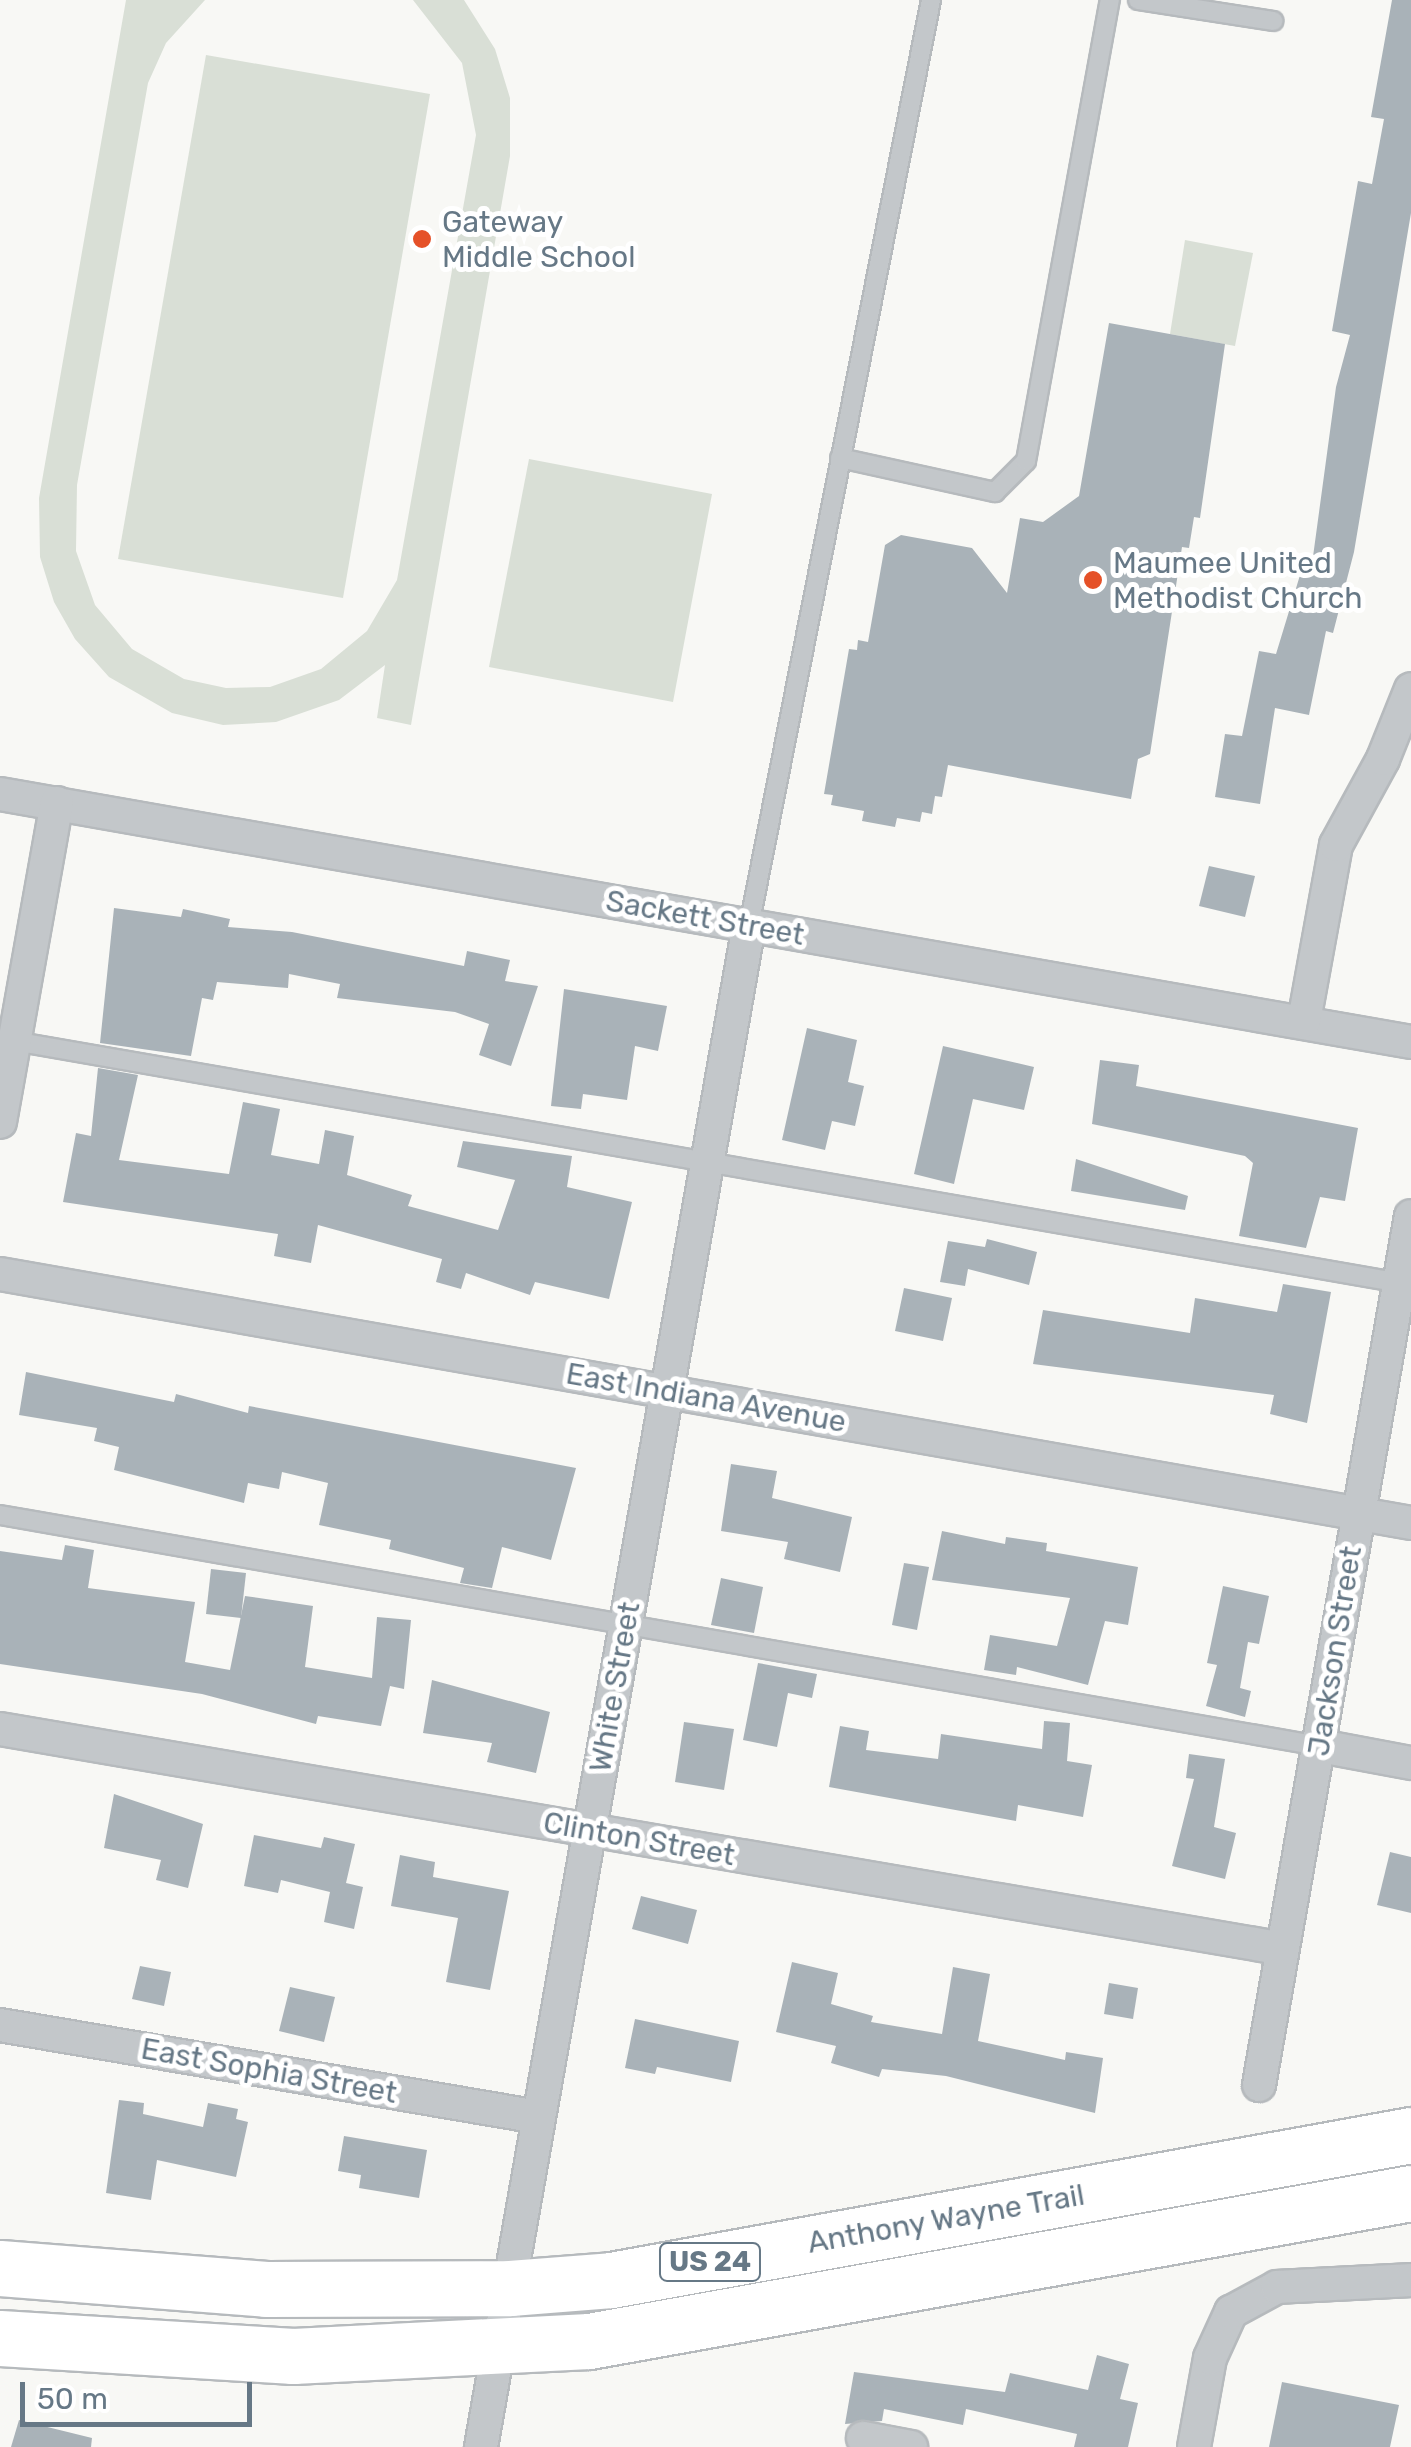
<!DOCTYPE html>
<style>
body{margin:0}
#map{position:relative;width:1411px;height:2447px;overflow:hidden;background:#f8f8f5;font-family:Rubik,sans-serif}
div>[style]{position:absolute}
.green>*{inset:0;background:#d9dfd6}
.building>*{inset:0;background:#a9b2b8}
.roads{filter:drop-shadow(2px 0 #b6babd) drop-shadow(-2px 0 #b6babd) drop-shadow(0 2px #b6babd) drop-shadow(0 -2px #b6babd)}
.service>*{height:18px;margin:-9px;padding:0 9px;transform-origin:9px;border-radius:9px;background:#c3c7ca}
.minor>*{height:32px;margin:-16px;padding:0 16px;transform-origin:16px;border-radius:16px;background:#c3c7ca}
.trunk>*{height:55px;margin:-27.5px;padding:0 27.5px;transform-origin:27.5px;border-radius:27.5px;background:#fff}
.dots>*{width:28px;height:28px;translate:-50% -50%;box-sizing:border-box;border:5px solid #fff;border-radius:50%}
span{translate:-50% -50%;white-space:nowrap;text-align:center;line-height:1.15;-webkit-text-stroke:10px #fff;paint-order:stroke}
.shield-label span{padding:2px 8px;background:#fff;border:2px solid;border-radius:8px;-webkit-text-stroke-width:0}
.shield-label{font-size:28px;color:#667886;font-weight:700}
.poi-label{font-size:30px;color:#667886}
.left{translate:0 -50%;text-align:left}
.street-label{font-size:30px;color:#667886}
.scale{position:absolute;left:20px;top:2382px;width:232px;height:45px;box-sizing:border-box;border:5px solid #667886;border-top:0;padding-left:12px;font-size:30px;line-height:35px;white-space:nowrap;color:#667886;-webkit-text-stroke:8px #fff;paint-order:stroke}
</style>
<div id="map">
<div class="green">
<i style="clip-path:polygon(126px 0,205px 0,166px 43px,148px 83px,77px 485px,76px 551px,95px 605px,132px 649px,184px 679px,226px 688px,270px 687px,321px 669px,367px 631px,397px 580px,476px 135px,462px 63px,413px 0,464px 0,495px 49px,510px 98px,510px 156px,411px 725px,377px 718px,385px 665px,339px 700px,276px 722px,223px 725px,172px 713px,109px 677px,75px 639px,54px 602px,40px 557px,39px 498px)"></i>
<i style="clip-path:polygon(206px 55px,430px 94px,343px 598px,118px 559px)"></i>
<i style="clip-path:polygon(1185px 240px,1253px 253px,1235px 346px,1170px 334px)"></i>
<i style="clip-path:polygon(529px 459px,712px 494px,673px 702px,489px 667px)"></i>
</div>
<div class="building">
<i style="clip-path:polygon(1392px 0,1411px 0,1411px 213px,1354px 552px,1333px 633px,1326px 631px,1309px 715px,1275px 708px,1260px 804px,1215px 797px,1225px 734px,1242px 736px,1259px 651px,1276px 654px,1304px 562px,1312px 564px,1336px 387px,1350px 335px,1332px 331px,1358px 181px,1372px 184px,1384px 119px,1371px 117px)"></i>
<i style="clip-path:polygon(1109px 323px,1225px 344px,1200px 518px,1194px 517px,1189px 548px,1182px 547px,1150px 754px,1138px 759px,1131px 799px,948px 765px,942px 797px,935px 796px,932px 814px,922px 812px,920px 822px,897px 818px,895px 827px,862px 821px,864px 811px,831px 805px,833px 795px,824px 794px,849px 649px,857px 650px,858px 640px,868px 642px,885px 545px,901px 535px,972px 548px,1007px 593px,1020px 518px,1043px 522px,1079px 496px)"></i>
<i style="clip-path:polygon(1209px 866px,1255px 876px,1245px 917px,1199px 906px)"></i>
<i style="clip-path:polygon(114px 908px,181px 917px,183px 909px,230px 919px,228px 927px,292px 932px,464px 966px,467px 951px,510px 960px,505px 981px,538px 986px,511px 1066px,479px 1055px,489px 1024px,455px 1012px,337px 998px,340px 984px,289px 974px,288px 988px,217px 982px,213px 1000px,202px 998px,191px 1056px,100px 1043px)"></i>
<i style="clip-path:polygon(564px 989px,667px 1006px,658px 1051px,635px 1046px,627px 1100px,583px 1094px,581px 1109px,551px 1106px)"></i>
<i style="clip-path:polygon(807px 1028px,857px 1040px,848px 1082px,864px 1086px,855px 1126px,832px 1121px,825px 1150px,782px 1140px)"></i>
<i style="clip-path:polygon(943px 1046px,1034px 1067px,1024px 1110px,973px 1099px,954px 1184px,914px 1174px)"></i>
<i style="clip-path:polygon(1100px 1060px,1139px 1065px,1136px 1086px,1358px 1128px,1345px 1201px,1320px 1197px,1306px 1248px,1239px 1236px,1253px 1163px,1245px 1156px,1092px 1124px)"></i>
<i style="clip-path:polygon(98px 1068px,138px 1075px,119px 1160px,229px 1174px,243px 1102px,280px 1109px,271px 1155px,319px 1164px,325px 1130px,354px 1136px,347px 1175px,412px 1195px,408px 1206px,498px 1230px,515px 1180px,457px 1167px,463px 1141px,572px 1156px,567px 1187px,632px 1202px,609px 1299px,535px 1282px,530px 1295px,466px 1273px,461px 1289px,436px 1282px,442px 1259px,318px 1225px,311px 1263px,274px 1256px,278px 1234px,63px 1202px,76px 1133px,91px 1136px)"></i>
<i style="clip-path:polygon(1076px 1159px,1188px 1196px,1185px 1210px,1071px 1191px)"></i>
<i style="clip-path:polygon(987px 1239px,1037px 1252px,1029px 1285px,968px 1269px,965px 1286px,940px 1282px,948px 1241px,985px 1247px)"></i>
<i style="clip-path:polygon(1283px 1284px,1331px 1292px,1307px 1423px,1270px 1414px,1274px 1395px,1033px 1364px,1043px 1310px,1190px 1333px,1195px 1298px,1277px 1312px)"></i>
<i style="clip-path:polygon(904px 1288px,952px 1298px,943px 1341px,895px 1331px)"></i>
<i style="clip-path:polygon(26px 1372px,174px 1402px,176px 1394px,248px 1413px,249px 1406px,576px 1468px,551px 1560px,502px 1547px,492px 1588px,460px 1583px,464px 1568px,389px 1549px,391px 1540px,319px 1525px,328px 1483px,282px 1472px,279px 1489px,248px 1483px,244px 1503px,114px 1470px,119px 1447px,94px 1441px,97px 1428px,19px 1415px)"></i>
<i style="clip-path:polygon(731px 1464px,777px 1471px,772px 1498px,852px 1517px,840px 1572px,784px 1559px,788px 1542px,721px 1531px)"></i>
<i style="clip-path:polygon(942px 1531px,1005px 1544px,1006px 1537px,1047px 1543px,1046px 1551px,1138px 1567px,1128px 1625px,1105px 1621px,1088px 1685px,1017px 1667px,1016px 1675px,984px 1670px,990px 1635px,1057px 1646px,1070px 1598px,932px 1580px)"></i>
<i style="clip-path:polygon(65px 1545px,94px 1550px,88px 1588px,195px 1602px,185px 1662px,230px 1670px,245px 1596px,313px 1606px,305px 1667px,372px 1678px,377px 1617px,411px 1620px,404px 1689px,390px 1686px,381px 1726px,318px 1716px,316px 1724px,202px 1694px,0 1664px,0 1551px,62px 1560px)"></i>
<i style="clip-path:polygon(904px 1563px,929px 1567px,917px 1630px,892px 1625px)"></i>
<i style="clip-path:polygon(211px 1569px,246px 1573px,241px 1618px,206px 1614px)"></i>
<i style="clip-path:polygon(721px 1578px,763px 1587px,754px 1633px,711px 1625px)"></i>
<i style="clip-path:polygon(1223px 1586px,1269px 1596px,1259px 1644px,1248px 1642px,1240px 1688px,1251px 1691px,1245px 1717px,1206px 1706px,1217px 1665px,1207px 1663px)"></i>
<i style="clip-path:polygon(758px 1663px,817px 1674px,812px 1698px,788px 1693px,777px 1747px,743px 1740px)"></i>
<i style="clip-path:polygon(432px 1680px,550px 1712px,536px 1773px,487px 1762px,492px 1743px,423px 1733px)"></i>
<i style="clip-path:polygon(1044px 1721px,1070px 1723px,1067px 1761px,1092px 1765px,1083px 1817px,1018px 1805px,1016px 1821px,829px 1787px,840px 1726px,869px 1731px,866px 1750px,938px 1759px,941px 1734px,1042px 1749px)"></i>
<i style="clip-path:polygon(684px 1722px,734px 1729px,724px 1790px,675px 1782px)"></i>
<i style="clip-path:polygon(1189px 1754px,1225px 1759px,1214px 1827px,1236px 1833px,1225px 1879px,1172px 1866px,1194px 1779px,1186px 1778px)"></i>
<i style="clip-path:polygon(114px 1794px,203px 1824px,188px 1888px,156px 1880px,161px 1860px,104px 1848px)"></i>
<i style="clip-path:polygon(254px 1835px,321px 1848px,324px 1837px,355px 1844px,346px 1883px,363px 1887px,354px 1929px,324px 1922px,330px 1892px,281px 1880px,278px 1893px,244px 1886px)"></i>
<i style="clip-path:polygon(1390px 1852px,1411px 1857px,1411px 1913px,1377px 1905px)"></i>
<i style="clip-path:polygon(400px 1855px,435px 1862px,433px 1877px,509px 1891px,490px 1990px,446px 1982px,458px 1918px,391px 1906px)"></i>
<i style="clip-path:polygon(641px 1896px,697px 1910px,688px 1944px,632px 1929px)"></i>
<i style="clip-path:polygon(792px 1962px,838px 1973px,831px 2004px,873px 2016px,871px 2022px,942px 2034px,953px 1967px,990px 1974px,978px 2041px,1065px 2060px,1066px 2052px,1103px 2058px,1095px 2113px,946px 2076px,882px 2069px,879px 2077px,831px 2063px,836px 2046px,776px 2032px)"></i>
<i style="clip-path:polygon(140px 1966px,171px 1972px,164px 2006px,132px 1999px)"></i>
<i style="clip-path:polygon(1109px 1983px,1138px 1988px,1133px 2019px,1104px 2014px)"></i>
<i style="clip-path:polygon(290px 1987px,335px 1997px,324px 2042px,279px 2031px)"></i>
<i style="clip-path:polygon(635px 2019px,739px 2041px,731px 2082px,657px 2067px,655px 2074px,625px 2068px)"></i>
<i style="clip-path:polygon(119px 2100px,144px 2103px,143px 2114px,203px 2127px,208px 2103px,238px 2109px,236px 2119px,248px 2122px,236px 2177px,157px 2160px,151px 2200px,106px 2193px)"></i>
<i style="clip-path:polygon(344px 2136px,427px 2150px,419px 2198px,359px 2188px,361px 2175px,338px 2171px)"></i>
<i style="clip-path:polygon(1097px 2355px,1129px 2364px,1120px 2399px,1138px 2403px,1128px 2447px,1074px 2447px,1077px 2434px,966px 2409px,963px 2425px,884px 2409px,882px 2421px,845px 2424px,854px 2372px,1005px 2392px,1010px 2373px,1088px 2390px)"></i>
<i style="clip-path:polygon(1282px 2382px,1399px 2405px,1390px 2447px,1269px 2447px)"></i>
<i style="clip-path:polygon(19px 2420px,92px 2438px,91px 2447px,11px 2447px)"></i>
</div>
<div class="roads">
<div class="service">
<i style="left:1138px;top:0;width:137px;rotate:8.8deg"></i>
<i style="left:840px;top:458px;width:159px;rotate:12.4deg"></i>
<i style="left:995px;top:492px;width:44px;rotate:-45deg"></i>
<i style="left:1026px;top:461px;width:469px;rotate:-79.7deg"></i>
<i style="left:749px;top:926px;width:944px;rotate:-78.88deg"></i>
<i style="left:8px;top:1040px;width:1419px;rotate:9.9deg"></i>
<i style="left:0;top:1515px;width:1340px;rotate:9.93deg"></i>
</div>
<div class="minor">
<i style="left:0;top:794px;width:1433px;rotate:9.97deg"></i>
<i style="left:1304px;top:1021px;width:179px;rotate:-79.7deg"></i>
<i style="left:1336px;top:845px;width:98px;rotate:-61.3deg"></i>
<i style="left:1383px;top:759px;width:75px;rotate:-68.2deg"></i>
<i style="left:0;top:1122px;width:324px;rotate:-79.9deg"></i>
<i style="left:0;top:1274px;width:1433px;rotate:10.01deg"></i>
<i style="left:0;top:1729px;width:1298px;rotate:9.72deg"></i>
<i style="left:1320px;top:1746px;width:93px;rotate:10.6deg"></i>
<i style="left:0;top:2025px;width:546px;rotate:9.7deg"></i>
<i style="left:1259px;top:2085px;width:882px;rotate:-80.08deg"></i>
<i style="left:863px;top:2438px;width:49px;rotate:10.6deg"></i>
<i style="left:481px;top:2447px;width:1544px;rotate:-80.01deg"></i>
<i style="left:1194px;top:2447px;width:90px;rotate:-79.8deg"></i>
<i style="left:1210px;top:2358px;width:51px;rotate:-65.5deg"></i>
<i style="left:1231px;top:2312px;width:52px;rotate:-28.5deg"></i>
<i style="left:1277px;top:2287px;width:134px;rotate:-3deg"></i>
</div>
<div class="trunk">
<i style="left:0;top:2268px;width:267px;rotate:4.5deg"></i>
<i style="left:266px;top:2289px;width:244px;rotate:-0.2deg"></i>
<i style="left:510px;top:2288px;width:101px;rotate:-4.5deg"></i>
<i style="left:611px;top:2280px;width:813px;rotate:-10.27deg"></i>
<i style="left:0;top:2338px;width:294px;rotate:3.5deg"></i>
<i style="left:293px;top:2356px;width:296px;rotate:-2.9deg"></i>
<i style="left:589px;top:2341px;width:835px;rotate:-10.21deg"></i>
</div>
</div>
<div class="dots">
<i style="left:422px;top:239px;background:#e55128"></i>
<i style="left:1093px;top:580px;background:#e55128"></i>
</div>
<div class="shield-label">
<span style="left:710px;top:2262px">US 24</span>
</div>
<div class="poi-label">
<span class="left" style="left:442px;top:239px">Gateway<br>Middle School</span>
<span class="left" style="left:1113px;top:580px">Maumee United<br>Methodist Church</span>
</div>
<div class="street-label">
<span style="left:705px;top:918px;rotate:10deg">Sackett Street</span>
<span style="left:706px;top:1398px;rotate:10deg">East Indiana Avenue</span>
<span style="left:1335px;top:1651px;rotate:-81deg">Jackson Street</span>
<span style="left:615px;top:1687px;rotate:-80deg">White Street</span>
<span style="left:639px;top:1839px;rotate:10deg">Clinton Street</span>
<span style="left:269px;top:2071px;rotate:10deg">East Sophia Street</span>
<span style="left:946px;top:2219px;rotate:-10deg">Anthony Wayne Trail</span>
</div>
<div class="scale">50 m</div>
</div>
